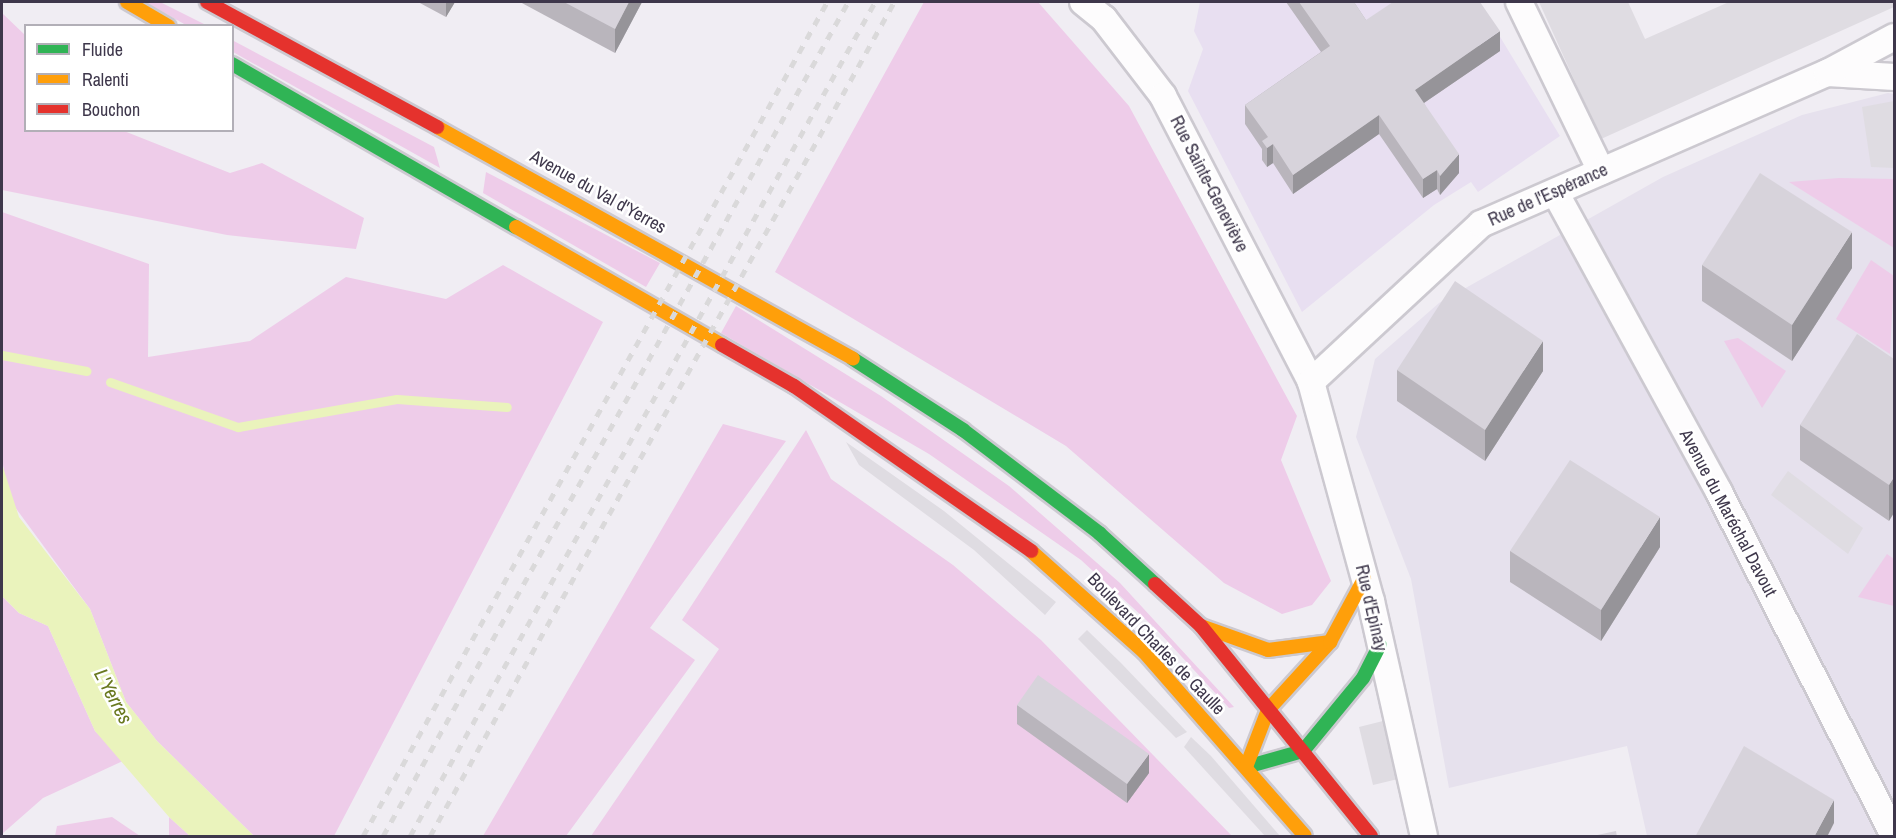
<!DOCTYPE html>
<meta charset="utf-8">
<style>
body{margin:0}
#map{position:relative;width:1896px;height:838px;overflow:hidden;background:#f0edf3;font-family:"Archivo Narrow",sans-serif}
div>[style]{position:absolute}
.residential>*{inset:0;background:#e6e1ed}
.education>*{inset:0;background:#e8dff1}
.green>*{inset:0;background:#eecce9}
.parking>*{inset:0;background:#dfdce2}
.water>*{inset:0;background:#eaf3bc}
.stream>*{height:9px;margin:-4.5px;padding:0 4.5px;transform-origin:4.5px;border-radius:4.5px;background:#eaf3bc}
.roads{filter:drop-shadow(2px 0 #ccc9d0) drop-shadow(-2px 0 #ccc9d0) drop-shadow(0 2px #ccc9d0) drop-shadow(0 -2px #ccc9d0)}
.street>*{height:26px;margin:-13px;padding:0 13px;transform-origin:13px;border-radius:13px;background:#fdfcfd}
.fast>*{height:14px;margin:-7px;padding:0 7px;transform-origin:7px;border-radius:7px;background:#30b455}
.slow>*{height:14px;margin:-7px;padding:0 7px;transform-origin:7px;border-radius:7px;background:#ff9f0a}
.jam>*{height:14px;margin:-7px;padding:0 7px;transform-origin:7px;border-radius:7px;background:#e5322d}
.rail>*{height:4.5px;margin-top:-2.25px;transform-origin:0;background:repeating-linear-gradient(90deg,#dad9da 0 8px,transparent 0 16px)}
.wall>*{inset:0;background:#b9b5bc}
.shaded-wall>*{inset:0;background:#969499}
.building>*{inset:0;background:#d7d3db}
span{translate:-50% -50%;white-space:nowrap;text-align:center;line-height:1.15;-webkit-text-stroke:5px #fff;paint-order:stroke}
.street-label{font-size:18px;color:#3e374b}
.water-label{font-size:20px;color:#69791f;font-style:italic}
.frame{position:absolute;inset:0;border:3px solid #3e374b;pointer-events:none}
.legend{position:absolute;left:24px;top:24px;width:210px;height:108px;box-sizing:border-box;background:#fff;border:2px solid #b2afb7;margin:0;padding:8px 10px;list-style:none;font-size:18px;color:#3e374b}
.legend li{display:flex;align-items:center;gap:12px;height:30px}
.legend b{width:30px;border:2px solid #b2afb7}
</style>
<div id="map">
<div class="residential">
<i style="clip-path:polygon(1888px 93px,1894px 94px,1894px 836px,1647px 836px,1627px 746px,1449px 788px,1411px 579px,1356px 437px,1375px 359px,1439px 303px,1663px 177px,1802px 115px)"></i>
</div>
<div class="education">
<i style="clip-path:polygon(1200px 2px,1479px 2px,1560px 136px,1478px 192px,1471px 182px,1434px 205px,1302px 312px,1188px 91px,1203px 49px,1194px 31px)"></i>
</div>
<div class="green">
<i style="clip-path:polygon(145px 2px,160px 2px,206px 25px,186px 25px)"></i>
<i style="clip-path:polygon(924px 2px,1038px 2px,1129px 106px,1297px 416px,1281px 460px,1331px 581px,1312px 605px,1282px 614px,1224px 583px,1066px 446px,775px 272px)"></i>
<i style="clip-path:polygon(2px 13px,25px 35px,26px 130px,124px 131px,230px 173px,262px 163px,364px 218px,356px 249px,227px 235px,2px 190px)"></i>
<i style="clip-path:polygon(232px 40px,434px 147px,440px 168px,233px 52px)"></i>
<i style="clip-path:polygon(486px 172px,660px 263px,646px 287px,483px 193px)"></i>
<i style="clip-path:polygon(1839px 178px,1894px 179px,1894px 248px,1789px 182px)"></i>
<i style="clip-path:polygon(2px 212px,149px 264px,148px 357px,250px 341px,346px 277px,446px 299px,503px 265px,603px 322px,334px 836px,254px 836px,157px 741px,126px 702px,90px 609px,9px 499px,2px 459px)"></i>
<i style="clip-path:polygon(1871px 260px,1894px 276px,1890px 354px,1836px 319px)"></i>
<i style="clip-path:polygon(736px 306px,881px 396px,1009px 486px,1120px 583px,1234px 707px,1229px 708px,1157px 630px,1081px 560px,929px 454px,721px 333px)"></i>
<i style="clip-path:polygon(1738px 338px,1786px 371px,1762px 408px,1724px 341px)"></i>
<i style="clip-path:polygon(723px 424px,786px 441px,650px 628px,695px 660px,566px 836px,483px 836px)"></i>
<i style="clip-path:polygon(806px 430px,831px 479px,953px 565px,1041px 640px,1232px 836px,591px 836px,719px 649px,682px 620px)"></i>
<i style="clip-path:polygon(1887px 554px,1894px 559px,1894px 606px,1858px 597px)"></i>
<i style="clip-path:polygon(2px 596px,19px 613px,48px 626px,95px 731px,125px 760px,43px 798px,2px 834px)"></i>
<i style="clip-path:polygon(112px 817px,140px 836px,55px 836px,57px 826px)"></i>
<i style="clip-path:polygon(169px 817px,190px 836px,169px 836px)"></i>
</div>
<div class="parking">
<i style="clip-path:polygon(1539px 2px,1628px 2px,1645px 39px,1729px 2px,1894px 2px,1894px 7px,1601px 139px)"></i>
<i style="clip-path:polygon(1894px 101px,1894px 168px,1871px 167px,1862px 107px)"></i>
<i style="clip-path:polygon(846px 442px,944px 511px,1056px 602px,1045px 615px,974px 550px,859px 465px)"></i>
<i style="clip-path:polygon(1788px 471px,1863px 528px,1848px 554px,1771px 495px)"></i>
<i style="clip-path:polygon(1087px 630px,1121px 663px,1187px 732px,1176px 738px,1078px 639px)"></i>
<i style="clip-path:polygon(1383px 721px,1398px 779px,1373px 785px,1359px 727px)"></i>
<i style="clip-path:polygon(1191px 737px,1211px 756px,1280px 836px,1265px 836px,1184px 747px)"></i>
</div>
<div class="water">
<i style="clip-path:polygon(2px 464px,19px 517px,90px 609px,126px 702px,157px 741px,254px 836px,190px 836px,169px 817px,95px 731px,48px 626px,19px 613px,2px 596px)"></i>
</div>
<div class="stream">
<i style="left:2px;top:355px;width:86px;rotate:10.7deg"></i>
<i style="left:110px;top:382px;width:136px;rotate:19.4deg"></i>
<i style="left:238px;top:427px;width:161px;rotate:-10deg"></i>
<i style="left:397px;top:399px;width:110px;rotate:4.2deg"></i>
</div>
<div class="roads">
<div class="street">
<i style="left:1083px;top:2px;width:27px;rotate:39deg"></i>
<i style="left:1104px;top:19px;width:97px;rotate:52.5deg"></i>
<i style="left:1163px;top:96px;width:322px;rotate:62.6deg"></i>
<i style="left:1311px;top:382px;width:227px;rotate:74.7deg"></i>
<i style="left:1371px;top:601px;width:241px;rotate:77.3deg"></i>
<i style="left:1519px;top:2px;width:188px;rotate:64.1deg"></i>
<i style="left:1828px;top:73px;width:66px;rotate:3.5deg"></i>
<i style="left:1556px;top:194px;width:340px;rotate:61.3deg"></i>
<i style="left:1719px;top:492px;width:386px;rotate:63deg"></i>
<i style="left:1311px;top:382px;width:232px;rotate:-42.9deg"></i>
<i style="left:1481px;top:224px;width:378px;rotate:-23.6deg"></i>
<i style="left:1827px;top:73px;width:76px;rotate:-28.2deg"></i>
</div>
<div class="fast">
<i style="left:232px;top:64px;width:327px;rotate:29.9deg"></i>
<i style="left:853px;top:359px;width:131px;rotate:32.8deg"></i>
<i style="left:963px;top:430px;width:171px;rotate:37.1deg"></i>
<i style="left:1099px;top:533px;width:76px;rotate:42.3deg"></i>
<i style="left:1246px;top:767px;width:59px;rotate:-15.7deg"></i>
<i style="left:1303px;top:751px;width:94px;rotate:-50.6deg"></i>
<i style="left:1363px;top:678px;width:37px;rotate:-63deg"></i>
</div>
<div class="slow">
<i style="left:127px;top:2px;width:48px;rotate:30.3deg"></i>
<i style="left:437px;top:127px;width:476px;rotate:29.1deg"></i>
<i style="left:516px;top:227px;width:237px;rotate:29.8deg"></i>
<i style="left:1031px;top:551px;width:152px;rotate:41.8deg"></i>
<i style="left:1144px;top:652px;width:244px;rotate:48.8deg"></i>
<i style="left:1201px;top:626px;width:71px;rotate:19.7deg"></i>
<i style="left:1268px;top:650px;width:63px;rotate:-7.4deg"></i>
<i style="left:1246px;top:767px;width:61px;rotate:-68.9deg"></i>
<i style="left:1268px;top:710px;width:92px;rotate:-47.6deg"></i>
<i style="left:1330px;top:642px;width:72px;rotate:-61.6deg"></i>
</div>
<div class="jam">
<i style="left:207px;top:2px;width:262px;rotate:28.5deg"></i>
<i style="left:722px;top:345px;width:83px;rotate:29.7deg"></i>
<i style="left:794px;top:386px;width:289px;rotate:34.8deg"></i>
<i style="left:1155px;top:584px;width:62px;rotate:42.4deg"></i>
<i style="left:1201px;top:626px;width:270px;rotate:51deg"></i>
</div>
</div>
<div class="rail">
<i style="left:363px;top:836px;width:954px;rotate:-60.91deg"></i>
<i style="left:383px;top:836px;width:955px;rotate:-60.86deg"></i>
<i style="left:410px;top:836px;width:955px;rotate:-60.86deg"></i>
<i style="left:430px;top:836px;width:954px;rotate:-60.91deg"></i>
</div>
<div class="wall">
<i style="clip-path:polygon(418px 2px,455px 2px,446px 17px)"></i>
<i style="clip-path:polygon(520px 2px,642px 2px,615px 53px)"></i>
<i style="clip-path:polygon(1286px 2px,1354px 2px,1366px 20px,1500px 51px,1424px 103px,1459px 173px,1440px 195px,1437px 189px,1423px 198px,1379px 134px,1293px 194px,1273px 163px,1267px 167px,1262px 160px,1262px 149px,1245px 124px,1245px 105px,1321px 52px)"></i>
<i style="clip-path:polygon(1702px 265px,1852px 268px,1792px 361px,1702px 301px)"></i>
<i style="clip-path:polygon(1894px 359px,1889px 521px,1800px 460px,1800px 425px)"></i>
<i style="clip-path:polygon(1397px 370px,1543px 371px,1485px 461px,1397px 401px)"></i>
<i style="clip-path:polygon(1660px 547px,1601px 641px,1510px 582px,1510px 551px)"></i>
<i style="clip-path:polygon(1017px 705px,1149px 773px,1127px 803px,1017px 724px)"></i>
</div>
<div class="shaded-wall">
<i style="clip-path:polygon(446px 2px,455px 2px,446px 17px)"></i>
<i style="clip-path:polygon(629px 2px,642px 2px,615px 53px,615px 29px)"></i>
<i style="clip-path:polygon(1500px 31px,1500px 51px,1415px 109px,1415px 90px)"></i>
<i style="clip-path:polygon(1379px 115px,1379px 134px,1293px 194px,1293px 175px)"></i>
<i style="clip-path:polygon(1273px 144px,1273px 163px,1267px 167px,1267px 148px)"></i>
<i style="clip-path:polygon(1459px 154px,1459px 173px,1440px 195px,1440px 176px)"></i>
<i style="clip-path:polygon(1437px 170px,1437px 189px,1423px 198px,1423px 179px)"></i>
<i style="clip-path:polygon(1852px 232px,1852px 268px,1792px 361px,1792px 325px)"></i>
<i style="clip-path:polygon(1543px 341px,1543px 371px,1485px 461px,1485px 430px)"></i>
<i style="clip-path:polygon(1894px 477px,1894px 513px,1889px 521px,1889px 485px)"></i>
<i style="clip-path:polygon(1660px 517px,1660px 547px,1601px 641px,1601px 610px)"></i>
<i style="clip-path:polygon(1149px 754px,1149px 773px,1127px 803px,1127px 784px)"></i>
<i style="clip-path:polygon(1834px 800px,1834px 823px,1827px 837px,1814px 837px)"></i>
</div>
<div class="building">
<i style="clip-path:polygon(564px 2px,629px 2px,615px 29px)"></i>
<i style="clip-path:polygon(1299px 2px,1354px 2px,1366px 20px,1393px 2px,1480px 2px,1500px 31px,1415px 90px,1459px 154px,1440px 176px,1437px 170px,1423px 179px,1379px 115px,1293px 175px,1273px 144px,1267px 148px,1262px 141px,1268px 137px,1245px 105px,1330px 46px)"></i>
<i style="clip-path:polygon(1760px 173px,1852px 232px,1792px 325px,1702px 265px)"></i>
<i style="clip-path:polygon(1455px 281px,1543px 341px,1485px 430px,1397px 370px)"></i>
<i style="clip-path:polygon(1857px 334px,1894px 359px,1894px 477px,1889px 485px,1800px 425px)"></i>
<i style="clip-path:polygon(1570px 460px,1660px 517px,1601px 610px,1510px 551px)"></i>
<i style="clip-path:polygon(1038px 675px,1149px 754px,1127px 784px,1017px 705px)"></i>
<i style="clip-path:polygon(1744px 746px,1834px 800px,1814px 837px,1695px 837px)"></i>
<i style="clip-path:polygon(1616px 831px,1617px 837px,1588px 837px)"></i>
</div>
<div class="street-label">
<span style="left:1209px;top:184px;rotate:63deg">Rue Sainte-Geneviève</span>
<span style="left:598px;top:192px;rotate:29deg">Avenue du Val d'Yerres</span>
<span style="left:1548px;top:195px;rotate:-24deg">Rue de l'Espérance</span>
<span style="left:1728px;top:513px;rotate:62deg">Avenue du Maréchal Davout</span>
<span style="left:1371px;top:608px;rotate:77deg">Rue d'Epinay</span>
<span style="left:1156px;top:644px;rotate:46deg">Boulevard Charles de Gaulle</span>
</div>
<div class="water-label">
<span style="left:114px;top:696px;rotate:62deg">L'Yerres</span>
</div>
<div class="frame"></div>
<ul class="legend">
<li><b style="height:8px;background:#30b455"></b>Fluide</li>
<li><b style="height:8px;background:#ff9f0a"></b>Ralenti</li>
<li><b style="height:8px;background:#e5322d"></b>Bouchon</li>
</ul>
</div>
